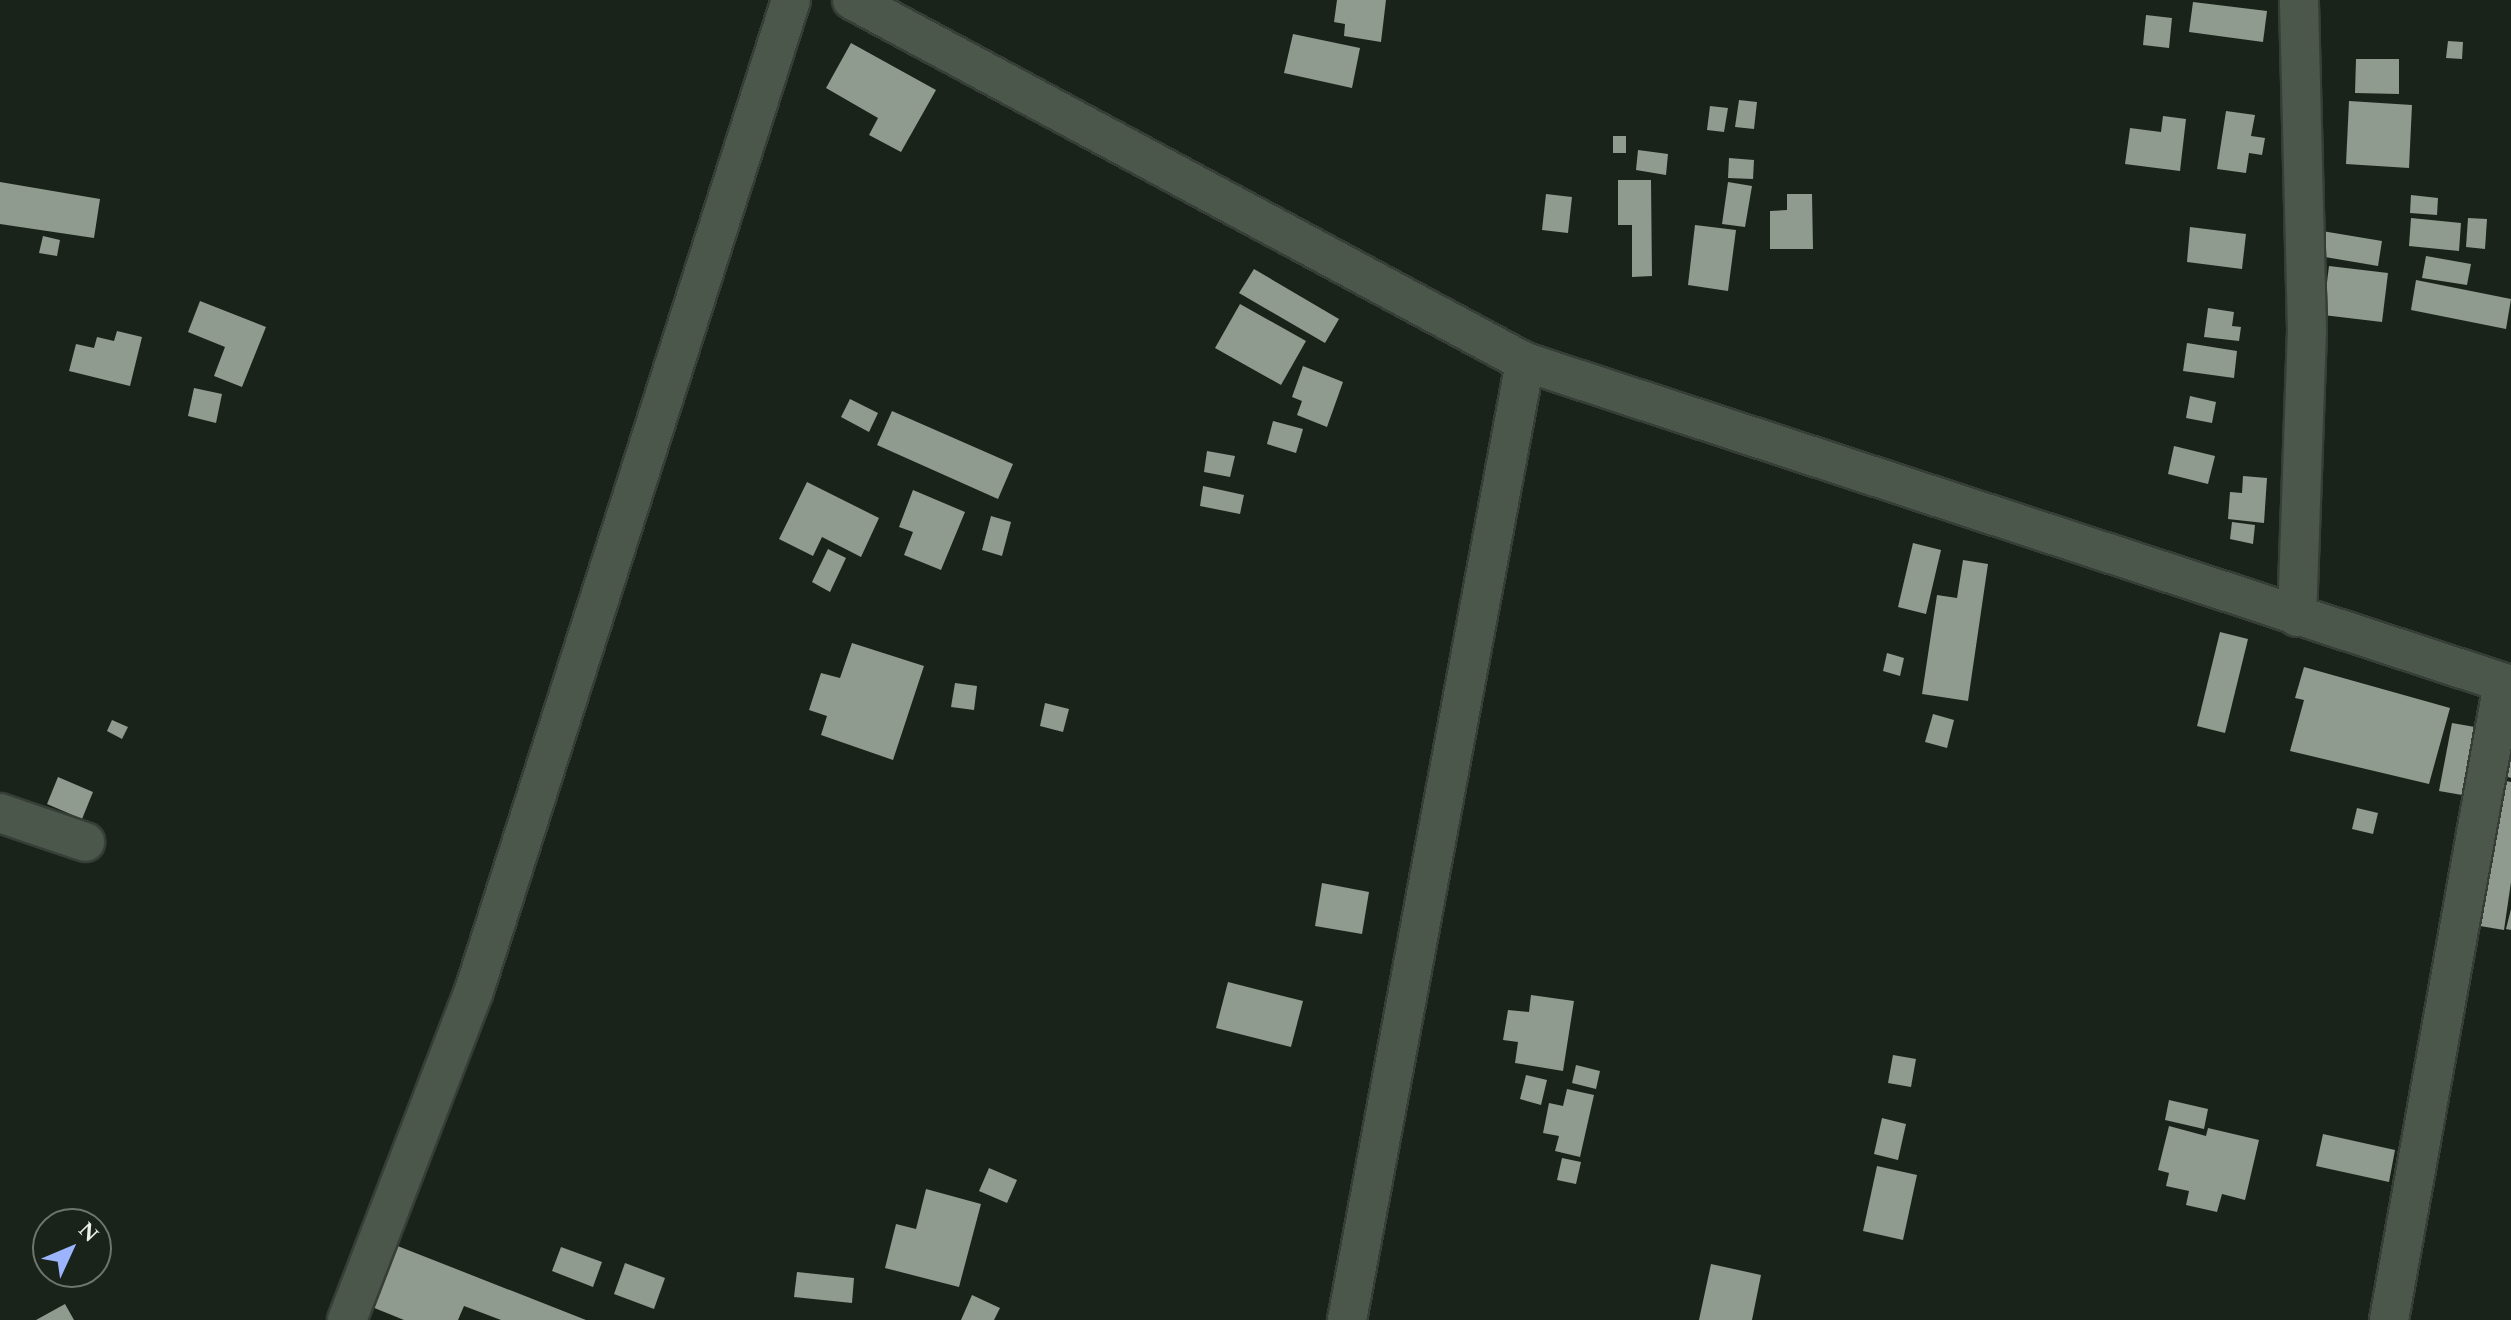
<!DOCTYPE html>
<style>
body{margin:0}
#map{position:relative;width:2511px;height:1320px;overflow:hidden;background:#1a231a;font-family:Spectral,serif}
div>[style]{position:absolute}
.building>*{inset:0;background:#8f9b8f}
.roads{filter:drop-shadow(2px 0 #373e37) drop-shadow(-2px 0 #373e37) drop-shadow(0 2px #373e37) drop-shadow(0 -2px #373e37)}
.street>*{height:38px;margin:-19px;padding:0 19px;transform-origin:19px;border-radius:19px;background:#4c574c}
span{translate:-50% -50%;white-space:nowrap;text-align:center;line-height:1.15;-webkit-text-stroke:8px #1a231a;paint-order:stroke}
.north{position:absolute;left:32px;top:1208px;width:80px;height:80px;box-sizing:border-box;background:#1a231a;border:2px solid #6d756d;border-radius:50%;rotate:46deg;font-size:22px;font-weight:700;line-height:32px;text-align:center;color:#eaf0e9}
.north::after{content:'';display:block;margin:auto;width:28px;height:36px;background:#9cb4fd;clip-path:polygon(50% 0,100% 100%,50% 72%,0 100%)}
</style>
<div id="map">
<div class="building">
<i style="clip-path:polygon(1337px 0,1386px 0,1381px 42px,1344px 36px,1345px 24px,1334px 22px)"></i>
<i style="clip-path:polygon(2193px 2px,2267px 11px,2263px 42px,2189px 32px)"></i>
<i style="clip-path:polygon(2146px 15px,2172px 18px,2169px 48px,2143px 45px)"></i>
<i style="clip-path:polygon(1293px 34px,1360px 48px,1352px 88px,1284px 73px)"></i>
<i style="clip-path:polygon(2448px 41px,2463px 42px,2462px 59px,2446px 58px)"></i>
<i style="clip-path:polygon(851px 43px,936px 90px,901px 152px,869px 135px,878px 118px,826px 88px)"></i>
<i style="clip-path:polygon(2356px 59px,2399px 59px,2399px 94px,2355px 93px)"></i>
<i style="clip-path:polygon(1739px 100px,1757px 102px,1754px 129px,1735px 127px)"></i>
<i style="clip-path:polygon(2349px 101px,2412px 105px,2409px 168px,2346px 164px)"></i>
<i style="clip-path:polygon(1710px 106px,1728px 108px,1724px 132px,1707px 130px)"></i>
<i style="clip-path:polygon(2226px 111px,2255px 115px,2251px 136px,2265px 138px,2262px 155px,2249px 153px,2246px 173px,2217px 169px)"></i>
<i style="clip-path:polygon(2163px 116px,2186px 119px,2180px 171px,2125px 164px,2130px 128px,2161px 132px)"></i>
<i style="clip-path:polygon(1613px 136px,1626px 136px,1626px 153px,1613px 153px)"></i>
<i style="clip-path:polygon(1638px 150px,1668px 154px,1666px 175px,1636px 170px)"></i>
<i style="clip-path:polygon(1729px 158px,1754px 160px,1753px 179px,1728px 178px)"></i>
<i style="clip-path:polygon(1618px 180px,1651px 180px,1652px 276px,1632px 277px,1632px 225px,1618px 225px)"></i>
<i style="clip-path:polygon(0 182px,100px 199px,94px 238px,0 224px)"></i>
<i style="clip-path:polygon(1728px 182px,1752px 186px,1745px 227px,1722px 224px)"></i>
<i style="clip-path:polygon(1546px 194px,1572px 197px,1568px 233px,1542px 230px)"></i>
<i style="clip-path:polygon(1787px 194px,1812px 194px,1813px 249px,1770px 249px,1770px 211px,1787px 210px)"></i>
<i style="clip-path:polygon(2411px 195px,2438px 198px,2437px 215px,2410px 213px)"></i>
<i style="clip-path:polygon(2411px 218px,2461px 223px,2459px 251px,2409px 246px)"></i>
<i style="clip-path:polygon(2468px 218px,2487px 219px,2485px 249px,2466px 247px)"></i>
<i style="clip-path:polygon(1695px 225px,1736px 230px,1728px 291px,1688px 285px)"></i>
<i style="clip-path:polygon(2190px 227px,2246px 234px,2242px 269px,2187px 262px)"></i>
<i style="clip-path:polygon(2322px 231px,2382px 241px,2378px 266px,2319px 256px)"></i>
<i style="clip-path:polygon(43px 236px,60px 240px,57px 256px,39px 253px)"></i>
<i style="clip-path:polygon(2426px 256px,2471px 264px,2467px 285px,2422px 278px)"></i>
<i style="clip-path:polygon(2329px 266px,2388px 273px,2382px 322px,2323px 315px)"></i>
<i style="clip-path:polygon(1254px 269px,1339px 319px,1325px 343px,1239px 293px)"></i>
<i style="clip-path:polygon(2416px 280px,2511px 299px,2506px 329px,2411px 310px)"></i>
<i style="clip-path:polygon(200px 301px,266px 327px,242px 387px,214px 376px,225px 347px,188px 332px)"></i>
<i style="clip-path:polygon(1240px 304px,1306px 341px,1281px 385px,1215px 348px)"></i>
<i style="clip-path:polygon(2208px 308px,2234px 312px,2232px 326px,2241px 327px,2239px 341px,2204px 337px)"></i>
<i style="clip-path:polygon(117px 331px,142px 337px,130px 386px,69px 371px,76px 344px,94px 348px,97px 337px,114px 341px)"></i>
<i style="clip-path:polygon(2187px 343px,2237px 351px,2234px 378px,2183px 371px)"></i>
<i style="clip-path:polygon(1303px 366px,1343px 382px,1327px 427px,1297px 415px,1302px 401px,1292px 397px)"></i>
<i style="clip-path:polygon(194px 388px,222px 394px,216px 423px,188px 416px)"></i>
<i style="clip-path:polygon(2190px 396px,2216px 402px,2212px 423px,2186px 418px)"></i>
<i style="clip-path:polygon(850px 399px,878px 413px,869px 432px,841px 417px)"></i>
<i style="clip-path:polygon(892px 411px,1013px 464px,998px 499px,877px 445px)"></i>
<i style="clip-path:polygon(1273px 421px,1303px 429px,1296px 453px,1267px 444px)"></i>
<i style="clip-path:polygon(2174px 446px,2215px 456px,2208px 484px,2168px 474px)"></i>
<i style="clip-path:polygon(1207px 451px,1235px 456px,1230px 477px,1204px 472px)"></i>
<i style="clip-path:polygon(2243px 476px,2267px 478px,2264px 523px,2228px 519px,2230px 492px,2242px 493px)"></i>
<i style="clip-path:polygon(807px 482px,879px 518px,861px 557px,822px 537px,813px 556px,779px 539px)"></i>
<i style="clip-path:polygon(1203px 486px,1244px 495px,1240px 514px,1200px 506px)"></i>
<i style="clip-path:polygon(913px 490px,965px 512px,941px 570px,904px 555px,913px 532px,899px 527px)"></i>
<i style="clip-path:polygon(991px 516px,1011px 522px,1002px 556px,982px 550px)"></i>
<i style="clip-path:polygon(2232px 522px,2255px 525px,2253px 544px,2230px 539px)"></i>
<i style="clip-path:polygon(1913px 543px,1941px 550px,1926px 614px,1898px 607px)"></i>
<i style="clip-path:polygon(828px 549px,846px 558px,830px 592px,812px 582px)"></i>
<i style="clip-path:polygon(1963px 560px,1988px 564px,1968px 701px,1922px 694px,1937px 595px,1957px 598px)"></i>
<i style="clip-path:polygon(2220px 632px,2248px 639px,2225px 733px,2197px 726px)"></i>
<i style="clip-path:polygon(852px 643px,924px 666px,893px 760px,821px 735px,827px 716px,809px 710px,821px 673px,840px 678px)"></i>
<i style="clip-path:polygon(1887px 653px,1904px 658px,1900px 676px,1883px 671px)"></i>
<i style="clip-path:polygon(2304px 667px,2450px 708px,2429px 784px,2290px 751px,2304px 700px,2295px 698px)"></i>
<i style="clip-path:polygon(955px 683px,977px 686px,974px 710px,951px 707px)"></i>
<i style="clip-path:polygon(1045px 703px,1069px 709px,1063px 732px,1040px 726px)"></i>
<i style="clip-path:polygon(1933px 714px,1954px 720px,1947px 748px,1925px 742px)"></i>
<i style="clip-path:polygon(112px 720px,128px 727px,122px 739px,107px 731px)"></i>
<i style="clip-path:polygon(2511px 721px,2511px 778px,2495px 772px)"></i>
<i style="clip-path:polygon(2452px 723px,2475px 727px,2462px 795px,2439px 791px)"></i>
<i style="clip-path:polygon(58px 777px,93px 792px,82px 819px,47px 804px)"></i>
<i style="clip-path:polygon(2496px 779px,2511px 782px,2511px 882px,2504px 930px,2474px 925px)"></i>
<i style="clip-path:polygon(2357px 808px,2378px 813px,2373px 834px,2352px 829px)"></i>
<i style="clip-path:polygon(1322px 883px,1369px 892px,1362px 934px,1315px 926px)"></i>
<i style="clip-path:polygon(2511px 909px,2511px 930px,2506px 929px)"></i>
<i style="clip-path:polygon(1228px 982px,1303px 1001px,1291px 1047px,1216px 1028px)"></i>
<i style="clip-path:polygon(1531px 995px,1574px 1001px,1563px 1071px,1515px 1063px,1518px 1042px,1503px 1040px,1508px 1010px,1529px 1012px)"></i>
<i style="clip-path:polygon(1893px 1055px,1916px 1059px,1911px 1087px,1888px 1083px)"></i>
<i style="clip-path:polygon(1576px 1065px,1600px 1071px,1596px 1089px,1572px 1083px)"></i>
<i style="clip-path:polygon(1526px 1075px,1547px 1080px,1541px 1105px,1520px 1099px)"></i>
<i style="clip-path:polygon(1567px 1089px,1594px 1095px,1580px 1157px,1555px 1151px,1559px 1136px,1543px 1133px,1549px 1103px,1563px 1106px)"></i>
<i style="clip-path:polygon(2169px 1100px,2208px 1109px,2204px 1129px,2165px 1120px)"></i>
<i style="clip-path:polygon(1882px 1118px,1906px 1124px,1898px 1160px,1874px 1154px)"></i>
<i style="clip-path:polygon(2169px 1126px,2206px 1136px,2208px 1128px,2259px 1140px,2245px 1200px,2222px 1194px,2217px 1212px,2186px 1205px,2189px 1191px,2166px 1186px,2169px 1173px,2158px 1170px)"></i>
<i style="clip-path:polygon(2323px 1134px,2395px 1150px,2389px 1182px,2316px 1166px)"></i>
<i style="clip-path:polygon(1562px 1158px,1581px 1162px,1576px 1184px,1557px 1180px)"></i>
<i style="clip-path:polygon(1877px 1166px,1917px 1175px,1903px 1240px,1863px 1231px)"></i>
<i style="clip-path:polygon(989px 1168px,1017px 1180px,1007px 1203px,979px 1191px)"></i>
<i style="clip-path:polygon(926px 1189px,981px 1204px,959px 1287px,885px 1268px,896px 1224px,916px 1229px)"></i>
<i style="clip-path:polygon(390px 1243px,586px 1320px,501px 1320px,464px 1306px,458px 1320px,404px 1320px,367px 1305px)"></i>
<i style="clip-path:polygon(561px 1247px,602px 1262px,593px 1287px,552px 1271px)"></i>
<i style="clip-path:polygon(625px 1263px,665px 1278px,654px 1309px,614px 1294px)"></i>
<i style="clip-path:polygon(1711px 1264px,1761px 1275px,1752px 1320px,1699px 1320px)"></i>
<i style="clip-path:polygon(797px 1272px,854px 1278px,852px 1303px,794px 1297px)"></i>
<i style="clip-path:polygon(972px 1295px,1000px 1308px,994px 1320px,961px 1320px)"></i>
<i style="clip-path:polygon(65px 1304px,74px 1320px,36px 1320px)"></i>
</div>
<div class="roads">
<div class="street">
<i style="left:852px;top:0;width:764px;rotate:28.28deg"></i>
<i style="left:1525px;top:362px;width:1038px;rotate:18.14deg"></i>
<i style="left:2297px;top:617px;width:287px;rotate:-88deg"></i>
<i style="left:2307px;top:330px;width:330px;rotate:-91.4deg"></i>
<i style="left:0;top:813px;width:90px;rotate:18.8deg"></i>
<i style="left:347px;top:1320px;width:353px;rotate:-68.9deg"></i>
<i style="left:474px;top:991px;width:1040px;rotate:-72.26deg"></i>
<i style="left:1347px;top:1320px;width:974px;rotate:-79.47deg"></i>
<i style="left:2389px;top:1320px;width:647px;rotate:-79.85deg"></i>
</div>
</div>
<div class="north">N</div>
</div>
